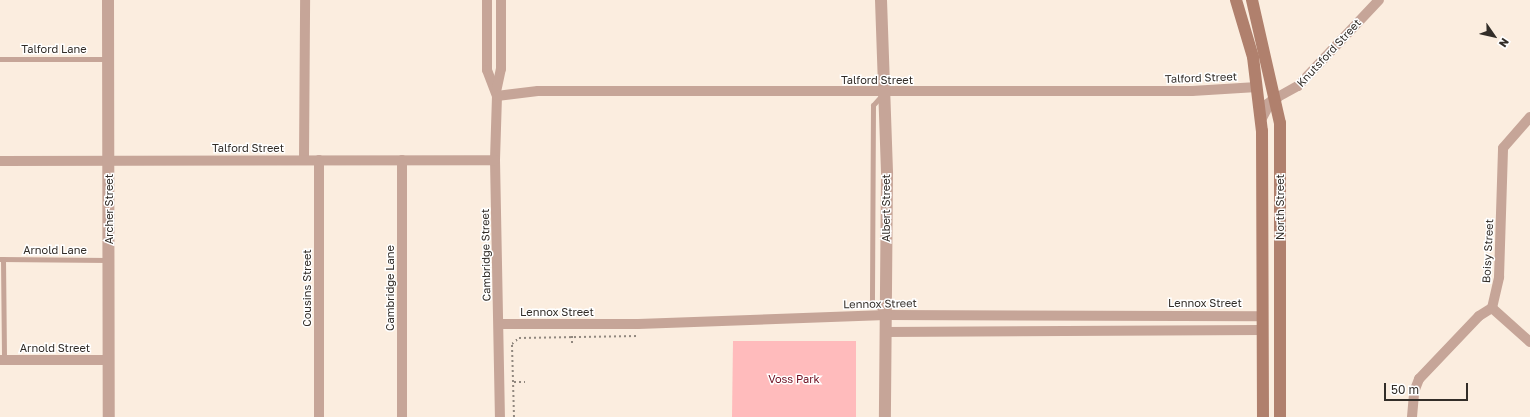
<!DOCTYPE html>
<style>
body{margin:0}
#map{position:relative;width:1530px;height:417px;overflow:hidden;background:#fbeddf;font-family:"Golos Text",sans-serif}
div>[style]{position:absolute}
.green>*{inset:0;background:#ffbbbc}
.path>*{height:2px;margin-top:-1px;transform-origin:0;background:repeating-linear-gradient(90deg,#91887f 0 2px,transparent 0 5px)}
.service>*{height:5px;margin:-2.5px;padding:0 2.5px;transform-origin:2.5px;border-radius:2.5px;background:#c6a598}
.minor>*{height:10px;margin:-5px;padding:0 5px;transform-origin:5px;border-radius:5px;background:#c6a598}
.tertiary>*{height:12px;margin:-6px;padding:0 6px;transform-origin:6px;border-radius:6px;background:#c6a598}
.secondary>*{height:12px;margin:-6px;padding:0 6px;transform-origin:6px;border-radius:6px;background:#b0806d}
span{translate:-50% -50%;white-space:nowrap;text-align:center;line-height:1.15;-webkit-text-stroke:3px #fff;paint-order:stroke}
.street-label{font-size:11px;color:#322d28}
.park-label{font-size:11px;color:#6d0d1f}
.north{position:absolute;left:1474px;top:16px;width:40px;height:40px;-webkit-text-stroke:3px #fff;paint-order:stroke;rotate:124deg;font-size:11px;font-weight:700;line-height:16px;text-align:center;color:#322d28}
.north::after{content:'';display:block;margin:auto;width:14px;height:18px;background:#322d28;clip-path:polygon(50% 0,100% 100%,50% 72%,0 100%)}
.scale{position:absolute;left:1384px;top:383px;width:84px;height:18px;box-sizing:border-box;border:2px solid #322d28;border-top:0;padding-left:5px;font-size:12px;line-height:14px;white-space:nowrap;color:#322d28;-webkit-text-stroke:3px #fff;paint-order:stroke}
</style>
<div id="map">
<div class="green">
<i style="clip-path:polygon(733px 341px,856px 341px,856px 417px,732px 417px)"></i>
</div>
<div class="path">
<i style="left:572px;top:343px;width:8px;rotate:-90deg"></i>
<i style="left:514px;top:382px;width:11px"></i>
<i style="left:514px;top:417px;width:73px;rotate:-91.6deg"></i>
<i style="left:512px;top:344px;width:9px;rotate:-41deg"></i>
<i style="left:519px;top:338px;width:119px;rotate:-1deg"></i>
</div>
<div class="service">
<i style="left:0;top:59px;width:107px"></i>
<i style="left:883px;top:94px;width:15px;rotate:132deg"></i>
<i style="left:873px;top:105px;width:196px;rotate:90.3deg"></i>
<i style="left:872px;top:301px;width:17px;rotate:45deg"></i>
<i style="left:0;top:259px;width:108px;rotate:0.5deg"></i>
<i style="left:3px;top:259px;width:101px;rotate:89.4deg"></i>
</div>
<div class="minor">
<i style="left:487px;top:0;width:70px;rotate:90deg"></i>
<i style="left:487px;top:70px;width:28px;rotate:69deg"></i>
<i style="left:497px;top:96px;width:64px;rotate:91.8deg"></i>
<i style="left:495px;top:160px;width:257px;rotate:88.9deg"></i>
<i style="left:496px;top:92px;width:24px;rotate:-78deg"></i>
<i style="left:501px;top:69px;width:69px;rotate:-90deg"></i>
<i style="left:497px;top:96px;width:41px;rotate:-7deg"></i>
<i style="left:538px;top:91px;width:654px"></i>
<i style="left:1192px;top:91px;width:65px;rotate:-3.5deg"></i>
<i style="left:1276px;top:98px;width:25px;rotate:-29deg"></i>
<i style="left:1298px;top:86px;width:118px;rotate:-46.7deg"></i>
<i style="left:304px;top:159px;width:159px;rotate:-89.6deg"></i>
<i style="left:0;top:161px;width:495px;rotate:-0.1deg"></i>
<i style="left:1492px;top:308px;width:51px;rotate:41.8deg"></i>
<i style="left:499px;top:324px;width:139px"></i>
<i style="left:638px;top:324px;width:248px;rotate:-2.1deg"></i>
<i style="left:886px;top:315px;width:376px;rotate:0.2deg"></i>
<i style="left:886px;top:332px;width:376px;rotate:-0.3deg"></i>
<i style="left:0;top:360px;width:109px"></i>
<i style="left:319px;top:417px;width:257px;rotate:-90deg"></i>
<i style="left:402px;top:417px;width:257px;rotate:-90deg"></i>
<i style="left:1412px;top:417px;width:25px;rotate:-85deg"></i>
<i style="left:1414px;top:392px;width:14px;rotate:-69deg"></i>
<i style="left:1419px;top:379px;width:87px;rotate:-46.4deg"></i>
<i style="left:1479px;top:316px;width:15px;rotate:-32deg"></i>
<i style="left:1492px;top:308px;width:32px;rotate:-77deg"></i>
<i style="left:1499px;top:277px;width:129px;rotate:-88.2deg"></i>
<i style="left:1503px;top:148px;width:41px;rotate:-48.9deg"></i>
</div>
<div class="tertiary">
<i style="left:108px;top:0;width:417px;rotate:89.9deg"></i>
<i style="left:881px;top:0;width:174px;rotate:88deg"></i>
<i style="left:887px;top:174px;width:243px;rotate:90.5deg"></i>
<i style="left:1261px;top:118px;width:15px;rotate:-62deg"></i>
<i style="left:1268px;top:105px;width:11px;rotate:-41deg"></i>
</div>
<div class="secondary">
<i style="left:1236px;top:0;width:59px;rotate:73.4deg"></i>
<i style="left:1253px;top:57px;width:75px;rotate:83.1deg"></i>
<i style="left:1262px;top:131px;width:286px;rotate:89.8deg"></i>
<i style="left:1252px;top:0;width:126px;rotate:77.2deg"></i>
<i style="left:1280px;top:123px;width:294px;rotate:90deg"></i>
</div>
<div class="street-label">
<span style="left:54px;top:49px">Talford Lane</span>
<span style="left:1329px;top:53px;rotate:-47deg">Knutsford Street</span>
<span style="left:1201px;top:78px;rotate:-2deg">Talford Street</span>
<span style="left:877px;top:80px">Talford Street</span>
<span style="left:248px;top:148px">Talford Street</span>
<span style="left:1280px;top:207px;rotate:-90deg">North Street</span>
<span style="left:886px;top:208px;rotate:-90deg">Albert Street</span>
<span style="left:109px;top:209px;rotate:-90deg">Archer Street</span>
<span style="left:55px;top:250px">Arnold Lane</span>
<span style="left:1488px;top:251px;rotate:-87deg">Boisy Street</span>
<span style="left:486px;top:255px;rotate:-91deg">Cambridge Street</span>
<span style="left:307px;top:288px;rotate:-90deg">Cousins Street</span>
<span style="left:390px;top:288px;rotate:-90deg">Cambridge Lane</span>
<span style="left:1205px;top:303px">Lennox Street</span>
<span style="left:880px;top:304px;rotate:-1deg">Lennox Street</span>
<span style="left:557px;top:312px">Lennox Street</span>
<span style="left:55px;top:348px">Arnold Street</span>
</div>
<div class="park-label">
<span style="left:794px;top:379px">Voss Park</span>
</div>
<div class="north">N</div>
<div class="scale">50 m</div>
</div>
